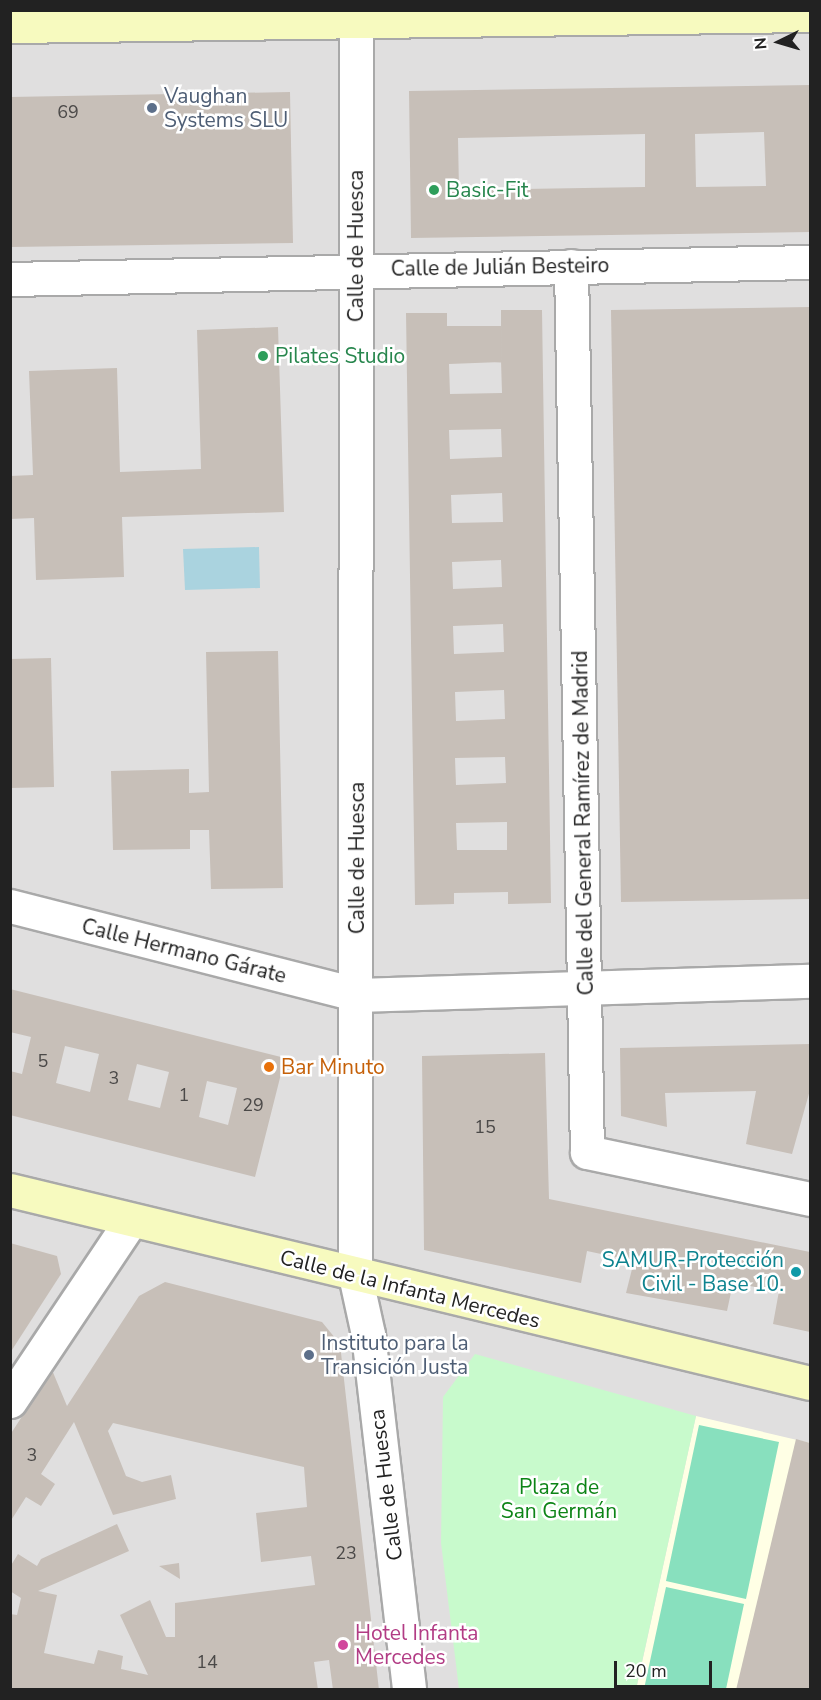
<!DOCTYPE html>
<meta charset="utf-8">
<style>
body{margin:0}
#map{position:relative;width:821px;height:1700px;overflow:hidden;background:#f2efe9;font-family:"Nunito Sans",sans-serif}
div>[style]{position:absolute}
.residential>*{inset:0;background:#e0dfdf}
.education>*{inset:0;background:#ffffe5}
.park>*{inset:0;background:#c8facc}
.pitch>*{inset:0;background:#88e0be}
.water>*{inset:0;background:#aad3df}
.building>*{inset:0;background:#c7bfb8}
.roads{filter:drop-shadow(2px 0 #a9a9a9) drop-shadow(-2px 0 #a9a9a9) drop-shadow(0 2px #a9a9a9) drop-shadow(0 -2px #a9a9a9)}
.street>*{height:33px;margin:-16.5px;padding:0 16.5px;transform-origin:16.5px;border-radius:16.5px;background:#fff}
.secondary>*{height:33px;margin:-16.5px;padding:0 16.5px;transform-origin:16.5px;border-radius:16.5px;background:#f7fabf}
.dots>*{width:16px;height:16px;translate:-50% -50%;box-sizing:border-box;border:3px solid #fff;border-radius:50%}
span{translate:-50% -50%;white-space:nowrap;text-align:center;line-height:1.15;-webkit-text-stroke:5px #fff;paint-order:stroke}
.number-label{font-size:18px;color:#4b4948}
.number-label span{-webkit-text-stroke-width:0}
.service-label{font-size:21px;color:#4e5e75}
.left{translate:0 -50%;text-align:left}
.leisure-label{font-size:21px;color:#27864d}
.street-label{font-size:21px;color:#222}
.food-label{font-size:21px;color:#c56008}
.culture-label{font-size:21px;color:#0d838f}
.right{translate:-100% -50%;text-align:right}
.park-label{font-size:21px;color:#0c8416}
.hotel-label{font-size:21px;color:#b23c85}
.frame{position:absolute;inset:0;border:12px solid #222;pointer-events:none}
.north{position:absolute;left:749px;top:12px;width:60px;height:60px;-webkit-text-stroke:4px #fff;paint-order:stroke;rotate:265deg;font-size:16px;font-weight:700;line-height:24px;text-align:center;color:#222}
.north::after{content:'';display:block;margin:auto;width:21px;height:27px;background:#222;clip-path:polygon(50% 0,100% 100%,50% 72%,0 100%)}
.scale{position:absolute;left:614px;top:1661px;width:98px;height:27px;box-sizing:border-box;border:3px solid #222;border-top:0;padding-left:8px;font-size:18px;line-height:21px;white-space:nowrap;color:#222;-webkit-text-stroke:4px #fff;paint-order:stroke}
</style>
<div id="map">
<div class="residential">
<i style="clip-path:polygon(11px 11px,810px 11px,810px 1689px,11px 1689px)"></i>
</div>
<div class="education">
<i style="clip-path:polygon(696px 1416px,810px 1443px,810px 1689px,636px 1690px)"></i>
</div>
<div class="park">
<i style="clip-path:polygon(475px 1354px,696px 1416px,636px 1689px,459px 1689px,441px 1543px,443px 1397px)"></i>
</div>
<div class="pitch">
<i style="clip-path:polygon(699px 1425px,779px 1442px,746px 1599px,666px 1581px)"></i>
<i style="clip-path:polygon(666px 1587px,744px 1604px,726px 1689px,644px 1689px)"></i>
</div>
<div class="water">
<i style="clip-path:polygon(259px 547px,260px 588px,185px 590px,183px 549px)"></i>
</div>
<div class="building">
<i style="clip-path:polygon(evenodd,810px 85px,810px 232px,411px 238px,409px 91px,810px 85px,764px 132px,766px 186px,696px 187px,695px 134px,764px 132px,810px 85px,645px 134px,645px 187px,459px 190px,458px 138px,645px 134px)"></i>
<i style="clip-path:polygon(290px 92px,293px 243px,10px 247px,10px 97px)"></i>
<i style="clip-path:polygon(810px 307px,810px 899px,621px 902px,611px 310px)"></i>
<i style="clip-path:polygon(evenodd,501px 310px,542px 310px,551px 903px,508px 904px,508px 892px,454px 893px,454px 904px,415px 905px,406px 313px,447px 313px,447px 326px,501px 326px,501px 310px,501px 362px,502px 393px,450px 394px,449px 364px,501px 362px,501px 310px,501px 429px,502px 457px,450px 459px,449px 430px,501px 429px,501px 310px,502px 493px,503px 522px,452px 523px,451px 495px,502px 493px,501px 310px,501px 560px,502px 587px,453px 589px,452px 562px,501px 560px,501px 310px,503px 624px,504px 652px,454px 654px,453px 626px,503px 624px,501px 310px,504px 690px,505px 719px,456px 721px,455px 692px,504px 690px,501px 310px,505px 757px,506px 783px,456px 785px,455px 758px,505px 757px,501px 310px,507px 822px,507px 850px,457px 850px,456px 823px,507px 822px)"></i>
<i style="clip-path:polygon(278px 327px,284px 512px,122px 517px,124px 577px,36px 580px,34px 518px,10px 519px,10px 476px,33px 475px,29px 371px,117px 368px,120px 472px,201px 469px,197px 330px)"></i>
<i style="clip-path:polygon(278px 651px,283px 888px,211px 889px,209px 830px,190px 830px,190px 849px,113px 850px,111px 771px,189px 769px,189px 793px,209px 792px,206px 652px)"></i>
<i style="clip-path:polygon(51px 658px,54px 787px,10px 788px,10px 659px)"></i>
<i style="clip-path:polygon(evenodd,10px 989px,285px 1058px,255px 1177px,10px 1115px,10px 1071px,22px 1074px,31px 1037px,10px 1032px,10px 989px,65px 1046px,99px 1054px,90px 1092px,56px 1083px,65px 1046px,10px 989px,137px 1064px,169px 1072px,160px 1108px,128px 1100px,137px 1064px,10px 989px,207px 1081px,237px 1088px,228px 1125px,199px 1117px,207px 1081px)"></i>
<i style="clip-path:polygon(810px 1044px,810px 1090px,792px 1154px,746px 1144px,756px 1091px,665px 1093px,667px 1127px,621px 1116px,620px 1048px)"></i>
<i style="clip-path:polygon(545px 1053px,549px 1199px,810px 1252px,810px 1332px,773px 1324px,779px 1291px,733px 1283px,727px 1311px,626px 1293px,634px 1261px,587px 1251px,581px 1283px,424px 1250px,422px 1056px)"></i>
<i style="clip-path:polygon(10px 1243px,57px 1256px,61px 1274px,10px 1353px)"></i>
<i style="clip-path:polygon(165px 1282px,322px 1322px,340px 1344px,379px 1690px,333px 1690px,329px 1660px,314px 1662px,318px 1690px,10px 1690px,10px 1614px,17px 1615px,21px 1598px,10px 1591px,10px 1567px,18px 1554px,37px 1566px,41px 1559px,117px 1524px,129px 1551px,38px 1591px,57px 1595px,44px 1653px,94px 1664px,98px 1650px,123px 1656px,121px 1669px,148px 1675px,120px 1615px,150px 1600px,166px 1637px,175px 1637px,175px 1603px,315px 1585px,311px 1556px,261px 1562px,256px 1513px,307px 1507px,304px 1467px,113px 1423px,108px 1431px,126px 1476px,142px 1482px,171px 1475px,176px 1499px,113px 1515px,74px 1422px,41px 1474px,55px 1484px,41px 1506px,26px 1497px,10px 1522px,10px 1435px,52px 1370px,67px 1406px,139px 1296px)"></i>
<i style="clip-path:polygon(796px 1439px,810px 1443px,810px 1690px,736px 1690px)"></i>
<i style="clip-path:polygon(179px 1563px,180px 1579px,159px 1566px)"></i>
</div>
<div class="roads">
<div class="street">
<i style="left:356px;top:22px;width:1253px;rotate:90.05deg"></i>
<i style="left:355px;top:1275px;width:60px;rotate:77.6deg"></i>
<i style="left:368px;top:1334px;width:358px;rotate:83.4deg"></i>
<i style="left:571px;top:266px;width:886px;rotate:88.97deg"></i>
<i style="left:587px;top:1152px;width:228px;rotate:11.9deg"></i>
<i style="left:10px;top:279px;width:800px;rotate:-1.22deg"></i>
<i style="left:10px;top:906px;width:359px;rotate:14.3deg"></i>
<i style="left:358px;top:995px;width:452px;rotate:-1.8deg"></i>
<i style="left:10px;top:1401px;width:218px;rotate:-56.2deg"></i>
</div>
<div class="secondary">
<i style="left:10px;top:26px;width:800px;rotate:-0.79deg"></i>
<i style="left:10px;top:1190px;width:823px;rotate:13.56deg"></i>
</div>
</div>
<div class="dots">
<i style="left:152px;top:108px;background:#5c6f8a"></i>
<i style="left:434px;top:190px;background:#2e9e5b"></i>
<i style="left:263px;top:356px;background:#2e9e5b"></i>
<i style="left:269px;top:1067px;background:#e8710a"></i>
<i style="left:796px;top:1272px;background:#0f9aa8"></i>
<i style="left:309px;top:1355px;background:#5c6f8a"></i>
<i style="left:343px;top:1645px;background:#d1479c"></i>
</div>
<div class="number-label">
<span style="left:68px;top:112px">69</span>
<span style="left:43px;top:1061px">5</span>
<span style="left:114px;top:1078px">3</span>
<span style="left:184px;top:1095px">1</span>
<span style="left:253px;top:1105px">29</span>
<span style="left:485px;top:1127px">15</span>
<span style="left:32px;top:1455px">3</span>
<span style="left:346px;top:1553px">23</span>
<span style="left:207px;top:1662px">14</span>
</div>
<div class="service-label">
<span class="left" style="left:164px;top:108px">Vaughan<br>Systems SLU</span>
<span class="left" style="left:321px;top:1355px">Instituto para la<br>Transición Justa</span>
</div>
<div class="leisure-label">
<span class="left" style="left:446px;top:190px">Basic-Fit</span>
<span class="left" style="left:275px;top:356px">Pilates Studio</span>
</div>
<div class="street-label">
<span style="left:356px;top:246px;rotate:-90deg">Calle de Huesca</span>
<span style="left:500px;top:267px;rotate:-1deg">Calle de Julián Besteiro</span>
<span style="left:583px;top:823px;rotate:-91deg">Calle del General Ramírez de Madrid</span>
<span style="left:357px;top:858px;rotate:-90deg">Calle de Huesca</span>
<span style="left:184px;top:951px;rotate:14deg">Calle Hermano Gárate</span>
<span style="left:410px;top:1289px;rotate:14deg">Calle de la Infanta Mercedes</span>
<span style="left:386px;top:1485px;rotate:-97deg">Calle de Huesca</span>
</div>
<div class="food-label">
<span class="left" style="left:281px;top:1067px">Bar Minuto</span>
</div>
<div class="culture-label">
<span class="right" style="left:784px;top:1272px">SAMUR-Protección<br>Civil - Base 10.</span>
</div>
<div class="park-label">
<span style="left:559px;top:1499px">Plaza de<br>San Germán</span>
</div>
<div class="hotel-label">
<span class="left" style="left:355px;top:1645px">Hotel Infanta<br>Mercedes</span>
</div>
<div class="frame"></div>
<div class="north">N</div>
<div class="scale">20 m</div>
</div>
